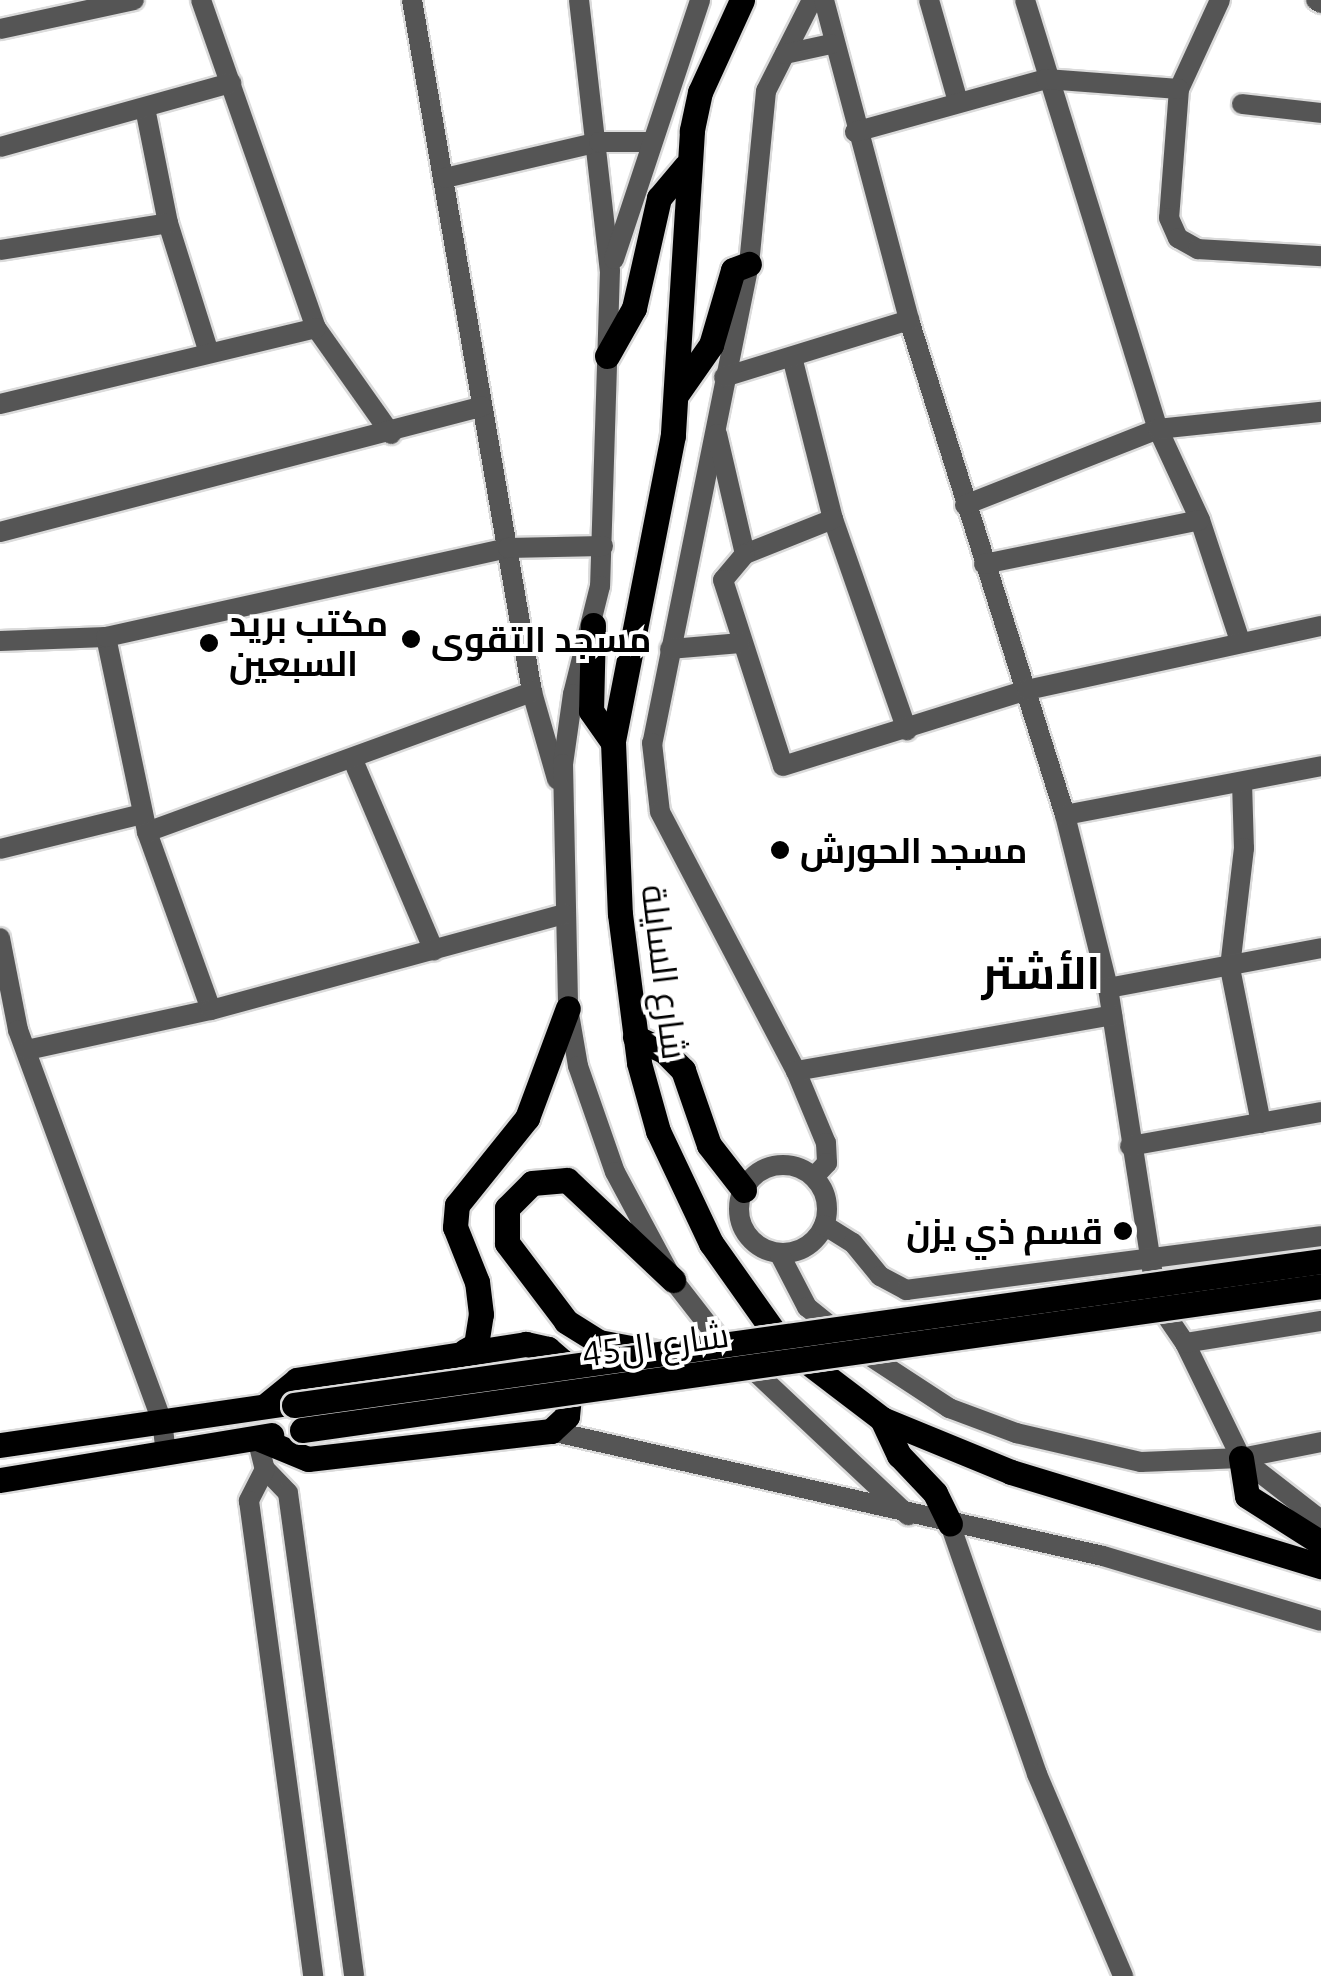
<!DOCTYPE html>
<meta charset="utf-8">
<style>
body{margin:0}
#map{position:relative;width:1321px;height:1976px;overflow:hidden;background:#fff;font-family:Ubuntu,Cairo,sans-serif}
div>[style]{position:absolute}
.roads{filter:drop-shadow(2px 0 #dbdbdb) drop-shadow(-2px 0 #dbdbdb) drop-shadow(0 2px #dbdbdb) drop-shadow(0 -2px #dbdbdb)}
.minor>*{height:20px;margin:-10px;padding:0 10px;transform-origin:10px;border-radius:10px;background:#555}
.minor>.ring{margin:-10px;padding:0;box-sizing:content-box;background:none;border:20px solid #555;border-radius:50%}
.major>*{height:25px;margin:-12.5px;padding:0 12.5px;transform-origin:12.5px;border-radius:12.5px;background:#000}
.bridges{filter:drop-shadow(2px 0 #dbdbdb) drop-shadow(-2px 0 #dbdbdb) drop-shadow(0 2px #dbdbdb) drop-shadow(0 -2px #dbdbdb)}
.major-bridge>*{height:25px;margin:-12.5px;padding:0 12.5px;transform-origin:12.5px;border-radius:12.5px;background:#000}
.dots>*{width:28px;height:28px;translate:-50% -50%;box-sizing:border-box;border:5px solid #fff;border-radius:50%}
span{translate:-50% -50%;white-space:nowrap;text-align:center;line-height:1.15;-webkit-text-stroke:8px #fff;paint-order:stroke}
.poi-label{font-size:35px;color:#000;font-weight:700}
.left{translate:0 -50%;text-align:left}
.right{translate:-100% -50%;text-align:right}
.street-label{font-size:35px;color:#000}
.district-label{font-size:45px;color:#000;font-weight:700}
</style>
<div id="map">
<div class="roads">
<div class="minor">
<i style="left:201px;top:0;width:348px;rotate:70.7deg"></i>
<i style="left:316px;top:328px;width:130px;rotate:54.7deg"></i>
<i style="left:412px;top:0;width:702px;rotate:80.16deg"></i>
<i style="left:532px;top:692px;width:91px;rotate:74deg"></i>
<i style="left:579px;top:0;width:272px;rotate:83.5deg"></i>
<i style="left:610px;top:270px;width:316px;rotate:91.8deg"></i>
<i style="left:600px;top:586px;width:111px;rotate:104deg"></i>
<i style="left:573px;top:694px;width:71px;rotate:98.1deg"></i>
<i style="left:563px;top:764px;width:244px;rotate:88.8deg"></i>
<i style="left:568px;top:1008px;width:59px;rotate:80.2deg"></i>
<i style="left:578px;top:1066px;width:112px;rotate:70.8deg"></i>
<i style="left:615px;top:1172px;width:123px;rotate:61.8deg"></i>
<i style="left:673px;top:1280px;width:68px;rotate:52.1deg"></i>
<i style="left:715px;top:1334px;width:265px;rotate:43.2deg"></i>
<i style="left:812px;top:0;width:102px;rotate:116.8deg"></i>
<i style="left:766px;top:91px;width:174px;rotate:95.6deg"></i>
<i style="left:749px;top:264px;width:489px;rotate:101.4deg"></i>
<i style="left:652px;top:743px;width:69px;rotate:83.4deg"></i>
<i style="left:660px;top:812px;width:293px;rotate:62.3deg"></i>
<i style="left:796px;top:1071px;width:78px;rotate:67.4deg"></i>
<i style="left:826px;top:1143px;width:20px;rotate:87deg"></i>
<i style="left:827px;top:1163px;width:19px;rotate:133deg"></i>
<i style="left:824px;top:0;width:331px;rotate:75.1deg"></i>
<i style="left:909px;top:320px;width:519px;rotate:72.51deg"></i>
<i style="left:1065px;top:815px;width:178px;rotate:76deg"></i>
<i style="left:1108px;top:988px;width:318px;rotate:81.1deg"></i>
<i style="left:1157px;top:1302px;width:50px;rotate:55.7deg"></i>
<i style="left:1185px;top:1343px;width:128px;rotate:64deg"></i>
<i style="left:1241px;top:1458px;width:101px;rotate:37.8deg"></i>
<i style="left:929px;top:0;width:106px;rotate:74.1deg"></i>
<i style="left:1025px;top:0;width:449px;rotate:72.8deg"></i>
<i style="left:1158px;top:429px;width:100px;rotate:65.2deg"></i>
<i style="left:1200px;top:520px;width:127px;rotate:71.7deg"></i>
<i style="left:1220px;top:0;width:98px;rotate:114.7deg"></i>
<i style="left:1179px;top:89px;width:129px;rotate:94.4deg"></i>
<i style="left:1169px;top:218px;width:22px;rotate:66deg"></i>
<i style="left:1178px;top:238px;width:23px;rotate:29deg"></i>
<i style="left:1198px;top:249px;width:123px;rotate:3.3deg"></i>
<i style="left:1316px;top:0;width:6px;rotate:31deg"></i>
<i style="left:0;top:29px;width:137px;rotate:-12.2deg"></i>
<i style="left:785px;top:54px;width:47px;rotate:-12.3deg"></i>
<i style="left:1242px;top:104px;width:80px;rotate:6.5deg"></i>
<i style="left:145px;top:108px;width:117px;rotate:78.7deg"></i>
<i style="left:168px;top:223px;width:133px;rotate:72.5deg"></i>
<i style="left:855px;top:132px;width:198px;rotate:-15.5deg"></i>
<i style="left:1046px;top:79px;width:133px;rotate:4.3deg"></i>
<i style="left:0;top:147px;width:240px;rotate:-15.5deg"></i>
<i style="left:445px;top:178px;width:158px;rotate:-13.2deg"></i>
<i style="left:599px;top:142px;width:50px"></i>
<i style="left:0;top:250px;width:170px;rotate:-9.1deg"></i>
<i style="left:614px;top:259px;width:273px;rotate:-71.6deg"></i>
<i style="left:792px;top:357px;width:167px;rotate:75.8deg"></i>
<i style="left:833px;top:519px;width:224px;rotate:70.7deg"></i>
<i style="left:724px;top:377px;width:194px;rotate:-17.1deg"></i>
<i style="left:0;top:404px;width:325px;rotate:-13.5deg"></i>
<i style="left:717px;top:434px;width:123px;rotate:76.9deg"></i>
<i style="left:965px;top:505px;width:207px;rotate:-21.5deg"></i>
<i style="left:1158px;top:429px;width:164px;rotate:-6deg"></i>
<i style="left:833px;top:519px;width:95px;rotate:158.3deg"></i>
<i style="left:745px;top:554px;width:34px;rotate:130deg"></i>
<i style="left:723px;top:580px;width:195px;rotate:72.1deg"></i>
<i style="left:783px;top:766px;width:256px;rotate:-17.3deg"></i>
<i style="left:1027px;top:690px;width:301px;rotate:-12.3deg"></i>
<i style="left:0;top:532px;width:498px;rotate:-14.6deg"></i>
<i style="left:984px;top:564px;width:220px;rotate:-11.5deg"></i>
<i style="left:106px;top:637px;width:199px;rotate:78.1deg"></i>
<i style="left:147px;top:832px;width:189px;rotate:70.2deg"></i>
<i style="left:0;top:641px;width:106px;rotate:-2.2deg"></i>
<i style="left:106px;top:637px;width:412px;rotate:-12.5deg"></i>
<i style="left:508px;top:548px;width:95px;rotate:-1.2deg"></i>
<i style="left:670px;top:649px;width:70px;rotate:-4.9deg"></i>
<i style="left:353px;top:760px;width:207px;rotate:67deg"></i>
<i style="left:1242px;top:782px;width:66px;rotate:88.3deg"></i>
<i style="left:1244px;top:848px;width:121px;rotate:96.7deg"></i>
<i style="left:1230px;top:968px;width:158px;rotate:78.7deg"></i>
<i style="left:1065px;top:815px;width:261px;rotate:-10.8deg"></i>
<i style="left:147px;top:832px;width:410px;rotate:-20deg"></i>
<i style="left:0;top:849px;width:147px;rotate:-13.8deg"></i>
<i style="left:0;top:938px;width:94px;rotate:78.9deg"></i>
<i style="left:18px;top:1030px;width:417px;rotate:69.8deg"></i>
<i style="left:162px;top:1421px;width:31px;rotate:83deg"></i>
<i style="left:1108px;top:988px;width:217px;rotate:-10.6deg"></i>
<i style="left:27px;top:1050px;width:188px;rotate:-12.3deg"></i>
<i style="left:211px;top:1010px;width:366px;rotate:-15.2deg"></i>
<i style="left:796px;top:1071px;width:321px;rotate:-10deg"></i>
<i style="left:1130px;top:1146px;width:194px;rotate:-10.1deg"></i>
<i class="ring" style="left:739px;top:1165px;width:68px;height:68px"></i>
<i style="left:824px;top:1225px;width:34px;rotate:32deg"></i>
<i style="left:853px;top:1243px;width:43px;rotate:50.7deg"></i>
<i style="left:880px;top:1276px;width:30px;rotate:28deg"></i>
<i style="left:906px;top:1290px;width:418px;rotate:-7.4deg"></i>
<i style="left:779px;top:1253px;width:61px;rotate:62.6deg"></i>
<i style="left:807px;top:1307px;width:67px;rotate:38.9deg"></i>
<i style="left:859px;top:1349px;width:108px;rotate:33.2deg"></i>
<i style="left:949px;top:1408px;width:72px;rotate:20.5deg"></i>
<i style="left:1016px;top:1433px;width:128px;rotate:13.1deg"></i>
<i style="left:1141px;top:1462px;width:100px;rotate:-2.3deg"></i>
<i style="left:1241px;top:1458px;width:82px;rotate:-11.3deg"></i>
<i style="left:1185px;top:1343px;width:138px;rotate:-9.2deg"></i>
<i style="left:551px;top:1431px;width:566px;rotate:12.76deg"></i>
<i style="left:1103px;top:1556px;width:227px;rotate:16.6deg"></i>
<i style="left:257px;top:1438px;width:32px;rotate:76deg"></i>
<i style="left:265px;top:1469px;width:33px;rotate:46deg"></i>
<i style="left:288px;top:1493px;width:487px;rotate:82.2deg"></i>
<i style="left:265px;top:1469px;width:36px;rotate:117deg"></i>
<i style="left:249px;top:1501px;width:479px;rotate:82.3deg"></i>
<i style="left:950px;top:1524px;width:265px;rotate:70.8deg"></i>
<i style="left:1037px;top:1774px;width:220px;rotate:66.9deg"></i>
</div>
<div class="major">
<i style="left:742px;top:0;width:101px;rotate:114.5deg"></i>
<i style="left:700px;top:92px;width:40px;rotate:102deg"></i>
<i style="left:692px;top:131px;width:305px;rotate:93.6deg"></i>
<i style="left:673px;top:435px;width:313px;rotate:101.1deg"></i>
<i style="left:613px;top:742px;width:172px;rotate:87.7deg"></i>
<i style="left:620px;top:914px;width:150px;rotate:82.7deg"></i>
<i style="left:639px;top:1063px;width:71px;rotate:74.4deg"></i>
<i style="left:658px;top:1131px;width:124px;rotate:64.7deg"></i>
<i style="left:711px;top:1243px;width:121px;rotate:54.7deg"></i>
<i style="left:781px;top:1342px;width:127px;rotate:37.3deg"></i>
<i style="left:882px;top:1419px;width:139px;rotate:22.3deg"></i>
<i style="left:1011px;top:1472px;width:324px;rotate:16.9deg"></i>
<i style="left:607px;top:356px;width:55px;rotate:-60.6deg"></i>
<i style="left:634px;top:308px;width:113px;rotate:-77.2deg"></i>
<i style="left:659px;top:198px;width:42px;rotate:-49.8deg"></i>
<i style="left:676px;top:395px;width:61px;rotate:-55deg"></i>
<i style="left:711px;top:345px;width:78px;rotate:-73.7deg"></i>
<i style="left:733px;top:270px;width:17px;rotate:-21deg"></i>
<i style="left:593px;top:625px;width:86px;rotate:91.3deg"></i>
<i style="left:591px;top:711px;width:38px;rotate:55deg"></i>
<i style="left:635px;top:1037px;width:32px;rotate:26deg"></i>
<i style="left:664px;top:1051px;width:27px;rotate:45deg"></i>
<i style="left:683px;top:1070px;width:79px;rotate:70.9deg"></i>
<i style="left:709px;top:1145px;width:57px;rotate:52.1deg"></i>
<i style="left:465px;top:1351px;width:13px;rotate:-29deg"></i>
<i style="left:476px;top:1345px;width:31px;rotate:-81deg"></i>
<i style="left:481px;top:1314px;width:32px;rotate:-97deg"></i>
<i style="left:477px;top:1282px;width:59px;rotate:-111.8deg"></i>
<i style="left:455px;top:1227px;width:22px;rotate:-85deg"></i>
<i style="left:457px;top:1205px;width:112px;rotate:-51.2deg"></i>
<i style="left:527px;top:1118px;width:117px;rotate:-69.6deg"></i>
<i style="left:652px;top:1352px;width:54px;rotate:-169.3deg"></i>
<i style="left:599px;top:1342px;width:39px;rotate:-148deg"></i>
<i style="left:566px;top:1321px;width:98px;rotate:-127.1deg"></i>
<i style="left:507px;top:1243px;width:35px;rotate:-90deg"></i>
<i style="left:507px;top:1208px;width:35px;rotate:-45deg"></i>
<i style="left:532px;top:1183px;width:35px;rotate:-5deg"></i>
<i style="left:567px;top:1180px;width:146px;rotate:43.3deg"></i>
<i style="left:882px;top:1419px;width:40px;rotate:65deg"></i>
<i style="left:899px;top:1455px;width:52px;rotate:46.5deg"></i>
<i style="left:935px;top:1493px;width:34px;rotate:64deg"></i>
<i style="left:257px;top:1438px;width:55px;rotate:22.4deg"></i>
<i style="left:308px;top:1459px;width:245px;rotate:-6.6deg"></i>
<i style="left:551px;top:1431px;width:22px;rotate:-43deg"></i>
<i style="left:567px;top:1416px;width:28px;rotate:-84deg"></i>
<i style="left:570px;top:1388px;width:27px;rotate:-105deg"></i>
<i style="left:563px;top:1362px;width:20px;rotate:-139deg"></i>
<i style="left:548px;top:1349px;width:23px;rotate:-167deg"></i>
<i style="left:526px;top:1344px;width:232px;rotate:171.1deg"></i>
<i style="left:297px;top:1380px;width:38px;rotate:141deg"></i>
<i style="left:0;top:1445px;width:285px;rotate:-8.3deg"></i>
<i style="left:1241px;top:1458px;width:38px;rotate:81deg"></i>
<i style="left:1247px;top:1496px;width:88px;rotate:32.4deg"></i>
<i style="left:0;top:1480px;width:275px;rotate:-9.4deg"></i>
</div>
</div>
<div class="bridges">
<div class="major-bridge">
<i style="left:294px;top:1405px;width:1037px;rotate:-7.98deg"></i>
<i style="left:302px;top:1430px;width:1029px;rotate:-8.04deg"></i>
</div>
</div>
<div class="dots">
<i style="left:411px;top:639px;background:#000"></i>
<i style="left:209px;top:643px;background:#000"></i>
<i style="left:780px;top:850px;background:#000"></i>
<i style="left:1123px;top:1231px;background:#000"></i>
</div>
<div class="poi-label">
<span class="left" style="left:229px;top:643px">مكتب بريد<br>السبعين</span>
<span class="left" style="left:431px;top:639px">مسجد التقوى</span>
<span class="left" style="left:800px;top:850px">مسجد الحورش</span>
<span class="right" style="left:1103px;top:1231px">قسم ذي يزن</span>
</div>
<div class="street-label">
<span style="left:665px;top:972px;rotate:83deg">شارع السايلة</span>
<span style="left:655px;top:1344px;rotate:-8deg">شارع ال45</span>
</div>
<div class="district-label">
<span style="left:1041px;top:973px">الأشتر</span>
</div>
</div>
